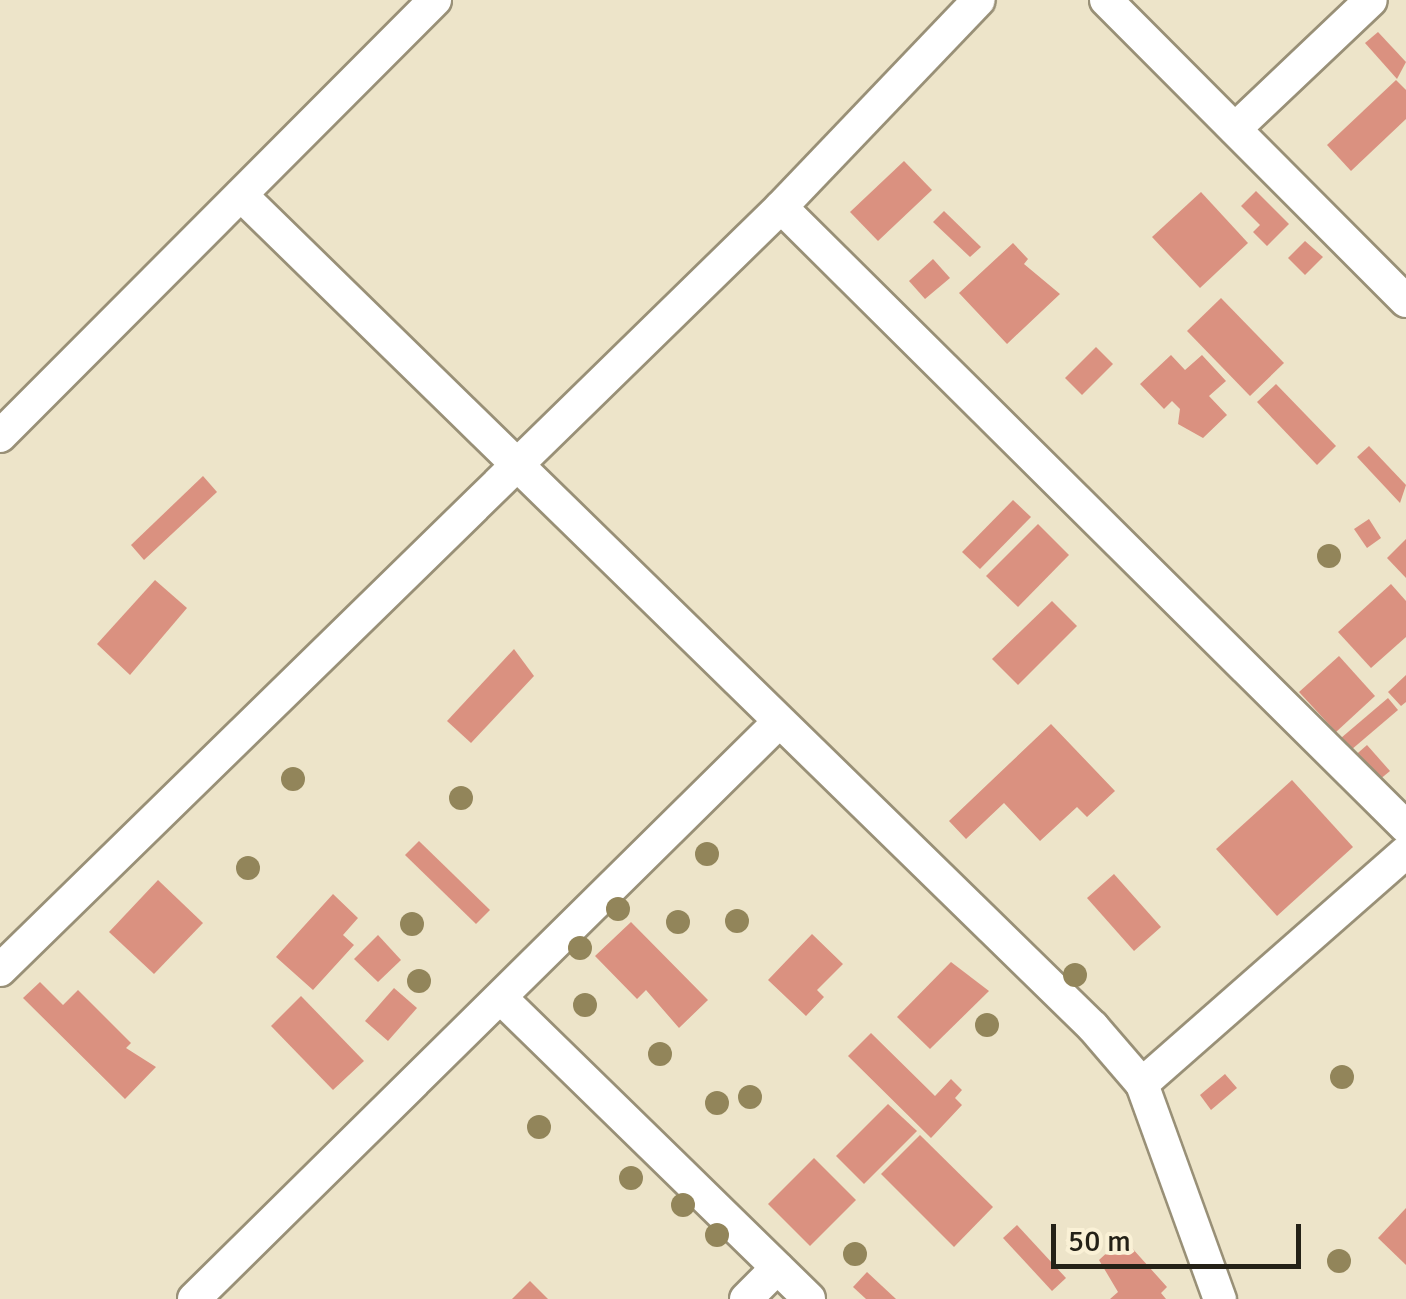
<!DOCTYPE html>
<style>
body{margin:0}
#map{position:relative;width:1406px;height:1299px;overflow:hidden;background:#ede4c9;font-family:Signika,sans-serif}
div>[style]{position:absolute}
.building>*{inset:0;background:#da9180}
.roads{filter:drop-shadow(2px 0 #999077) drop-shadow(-2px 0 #999077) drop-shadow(0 2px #999077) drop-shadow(0 -2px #999077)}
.minor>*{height:32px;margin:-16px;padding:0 16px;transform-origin:16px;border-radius:16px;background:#fff}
.trees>*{width:24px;height:24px;margin:-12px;border-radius:50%;background:#92855a}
span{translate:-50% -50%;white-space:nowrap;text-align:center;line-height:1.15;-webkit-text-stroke:9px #faf1d6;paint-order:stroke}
.scale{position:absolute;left:1051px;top:1224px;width:250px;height:45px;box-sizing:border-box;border:5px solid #242117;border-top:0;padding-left:12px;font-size:30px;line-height:35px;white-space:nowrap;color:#242117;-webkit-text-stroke:8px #faf1d6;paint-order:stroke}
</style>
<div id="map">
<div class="building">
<i style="clip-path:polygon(1378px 32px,1406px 62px,1397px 79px,1365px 43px)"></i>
<i style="clip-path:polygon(1396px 80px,1406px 90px,1406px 119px,1351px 171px,1327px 145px)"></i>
<i style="clip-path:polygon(904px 161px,932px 190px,878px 241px,850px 212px)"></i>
<i style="clip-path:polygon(1256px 191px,1289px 224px,1267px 246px,1253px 232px,1260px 225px,1241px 206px)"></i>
<i style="clip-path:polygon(1201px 192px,1248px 243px,1200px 288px,1152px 237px)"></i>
<i style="clip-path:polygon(944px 211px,981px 247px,970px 257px,933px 222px)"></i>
<i style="clip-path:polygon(1305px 241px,1323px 257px,1305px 275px,1288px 258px)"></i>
<i style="clip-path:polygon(1013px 243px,1028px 259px,1024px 264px,1060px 294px,1007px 344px,959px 293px)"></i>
<i style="clip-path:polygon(933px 259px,950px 278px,925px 299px,909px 281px)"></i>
<i style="clip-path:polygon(1221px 298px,1284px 363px,1250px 396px,1187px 331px)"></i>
<i style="clip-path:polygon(1096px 347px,1113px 364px,1082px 395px,1065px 378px)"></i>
<i style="clip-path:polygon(1171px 355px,1185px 370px,1202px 355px,1226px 381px,1209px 396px,1227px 415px,1203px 438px,1178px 424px,1180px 409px,1172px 401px,1164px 409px,1140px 384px)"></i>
<i style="clip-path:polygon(1276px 384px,1336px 446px,1317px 465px,1257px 402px)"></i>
<i style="clip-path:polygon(1369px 446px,1406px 485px,1400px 503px,1357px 457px)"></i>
<i style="clip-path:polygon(203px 476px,217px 492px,144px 560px,131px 545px)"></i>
<i style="clip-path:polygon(1013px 500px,1031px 517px,980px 569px,962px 552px)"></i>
<i style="clip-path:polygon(1369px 519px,1381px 538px,1367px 548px,1354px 529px)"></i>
<i style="clip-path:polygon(1038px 524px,1069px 555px,1018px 607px,986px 576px)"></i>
<i style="clip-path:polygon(1406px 539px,1406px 578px,1387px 558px)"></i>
<i style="clip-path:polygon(155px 580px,187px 608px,130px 675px,97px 644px)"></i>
<i style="clip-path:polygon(1391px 584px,1406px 601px,1406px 637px,1371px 668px,1338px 632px)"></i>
<i style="clip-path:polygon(1052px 601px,1077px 626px,1018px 685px,992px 659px)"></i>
<i style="clip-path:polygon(514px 649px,534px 676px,471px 743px,447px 721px)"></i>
<i style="clip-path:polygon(1339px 656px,1375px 696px,1336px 732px,1299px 692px)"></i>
<i style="clip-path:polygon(1406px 675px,1406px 702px,1401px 706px,1388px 692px)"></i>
<i style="clip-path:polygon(1388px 698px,1398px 710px,1351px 750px,1341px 738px)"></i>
<i style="clip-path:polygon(1051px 724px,1115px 791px,1087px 817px,1077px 807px,1040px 841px,1004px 803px,966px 839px,949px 821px)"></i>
<i style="clip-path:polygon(1367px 745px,1390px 771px,1373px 785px,1351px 759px)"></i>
<i style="clip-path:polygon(1292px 780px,1353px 847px,1277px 916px,1216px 849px)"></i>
<i style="clip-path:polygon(419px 841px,490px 910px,476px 924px,405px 855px)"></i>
<i style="clip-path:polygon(1114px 874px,1161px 927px,1134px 951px,1087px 898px)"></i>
<i style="clip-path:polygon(158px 880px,203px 923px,154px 974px,109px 932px)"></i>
<i style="clip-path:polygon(333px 894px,358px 918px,343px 935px,354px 945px,313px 990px,276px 957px)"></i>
<i style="clip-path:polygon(631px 922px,708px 1000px,679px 1028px,646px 990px,637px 999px,595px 956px)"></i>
<i style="clip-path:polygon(812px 934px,843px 964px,817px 990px,824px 997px,806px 1016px,768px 980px)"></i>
<i style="clip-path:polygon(378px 935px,401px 960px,378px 982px,354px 959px)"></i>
<i style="clip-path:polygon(951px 962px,989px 991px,930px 1049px,897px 1017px)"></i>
<i style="clip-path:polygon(40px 982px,63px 1005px,78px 990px,131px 1043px,126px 1048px,156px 1067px,125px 1099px,23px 998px)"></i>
<i style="clip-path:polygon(394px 988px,417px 1008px,388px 1041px,365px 1021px)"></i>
<i style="clip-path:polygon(301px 996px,364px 1061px,333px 1090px,271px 1026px)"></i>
<i style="clip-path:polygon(871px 1033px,935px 1096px,951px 1079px,962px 1090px,955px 1098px,962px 1105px,931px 1138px,848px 1056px)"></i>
<i style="clip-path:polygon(1225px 1074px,1237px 1088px,1211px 1110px,1200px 1095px)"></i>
<i style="clip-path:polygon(888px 1104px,917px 1131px,864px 1184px,836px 1156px)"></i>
<i style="clip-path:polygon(920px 1135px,993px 1207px,954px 1247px,881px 1174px)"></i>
<i style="clip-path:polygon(814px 1158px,856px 1200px,810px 1246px,768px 1204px)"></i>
<i style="clip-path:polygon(1406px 1208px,1406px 1265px,1378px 1238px)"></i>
<i style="clip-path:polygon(1017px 1225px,1066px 1278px,1052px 1291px,1003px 1238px)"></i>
<i style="clip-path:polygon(1123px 1238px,1167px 1287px,1161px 1293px,1166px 1299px,1110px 1299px,1118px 1292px,1099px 1260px)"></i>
<i style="clip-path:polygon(867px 1272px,896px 1299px,866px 1299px,853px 1287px)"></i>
<i style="clip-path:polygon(530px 1281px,548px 1299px,512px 1299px)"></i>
</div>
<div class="roads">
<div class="minor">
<i style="left:1106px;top:0;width:425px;rotate:45.1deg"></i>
<i style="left:1235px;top:129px;width:187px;rotate:-43.5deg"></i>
<i style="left:241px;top:195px;width:1191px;rotate:44.32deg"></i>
<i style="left:1093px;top:1027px;width:75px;rotate:49.3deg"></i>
<i style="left:1142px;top:1084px;width:229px;rotate:70.1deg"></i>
<i style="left:781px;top:207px;width:880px;rotate:44.77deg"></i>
<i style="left:0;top:436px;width:616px;rotate:-45.07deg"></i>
<i style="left:0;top:970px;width:1092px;rotate:-44.33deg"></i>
<i style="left:781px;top:207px;width:286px;rotate:-46.3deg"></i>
<i style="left:502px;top:999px;width:429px;rotate:44.3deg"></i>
<i style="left:1142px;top:1084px;width:351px;rotate:-41.3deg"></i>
<i style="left:194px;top:1299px;width:822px;rotate:-44.61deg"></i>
<i style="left:746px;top:1299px;width:44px;rotate:-45deg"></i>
</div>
</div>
<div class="trees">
<i style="left:1329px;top:556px"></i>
<i style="left:293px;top:779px"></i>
<i style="left:461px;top:798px"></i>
<i style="left:707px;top:854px"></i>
<i style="left:248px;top:868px"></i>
<i style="left:618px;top:909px"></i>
<i style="left:737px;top:921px"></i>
<i style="left:678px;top:922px"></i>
<i style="left:412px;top:924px"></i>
<i style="left:580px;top:948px"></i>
<i style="left:1075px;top:975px"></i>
<i style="left:419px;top:981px"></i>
<i style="left:585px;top:1005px"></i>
<i style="left:987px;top:1025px"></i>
<i style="left:660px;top:1054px"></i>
<i style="left:1342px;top:1077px"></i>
<i style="left:750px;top:1097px"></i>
<i style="left:717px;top:1103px"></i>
<i style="left:539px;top:1127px"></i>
<i style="left:631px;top:1178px"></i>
<i style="left:683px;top:1205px"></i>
<i style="left:717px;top:1235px"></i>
<i style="left:855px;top:1254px"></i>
<i style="left:1339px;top:1261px"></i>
</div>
<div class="scale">50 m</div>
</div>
